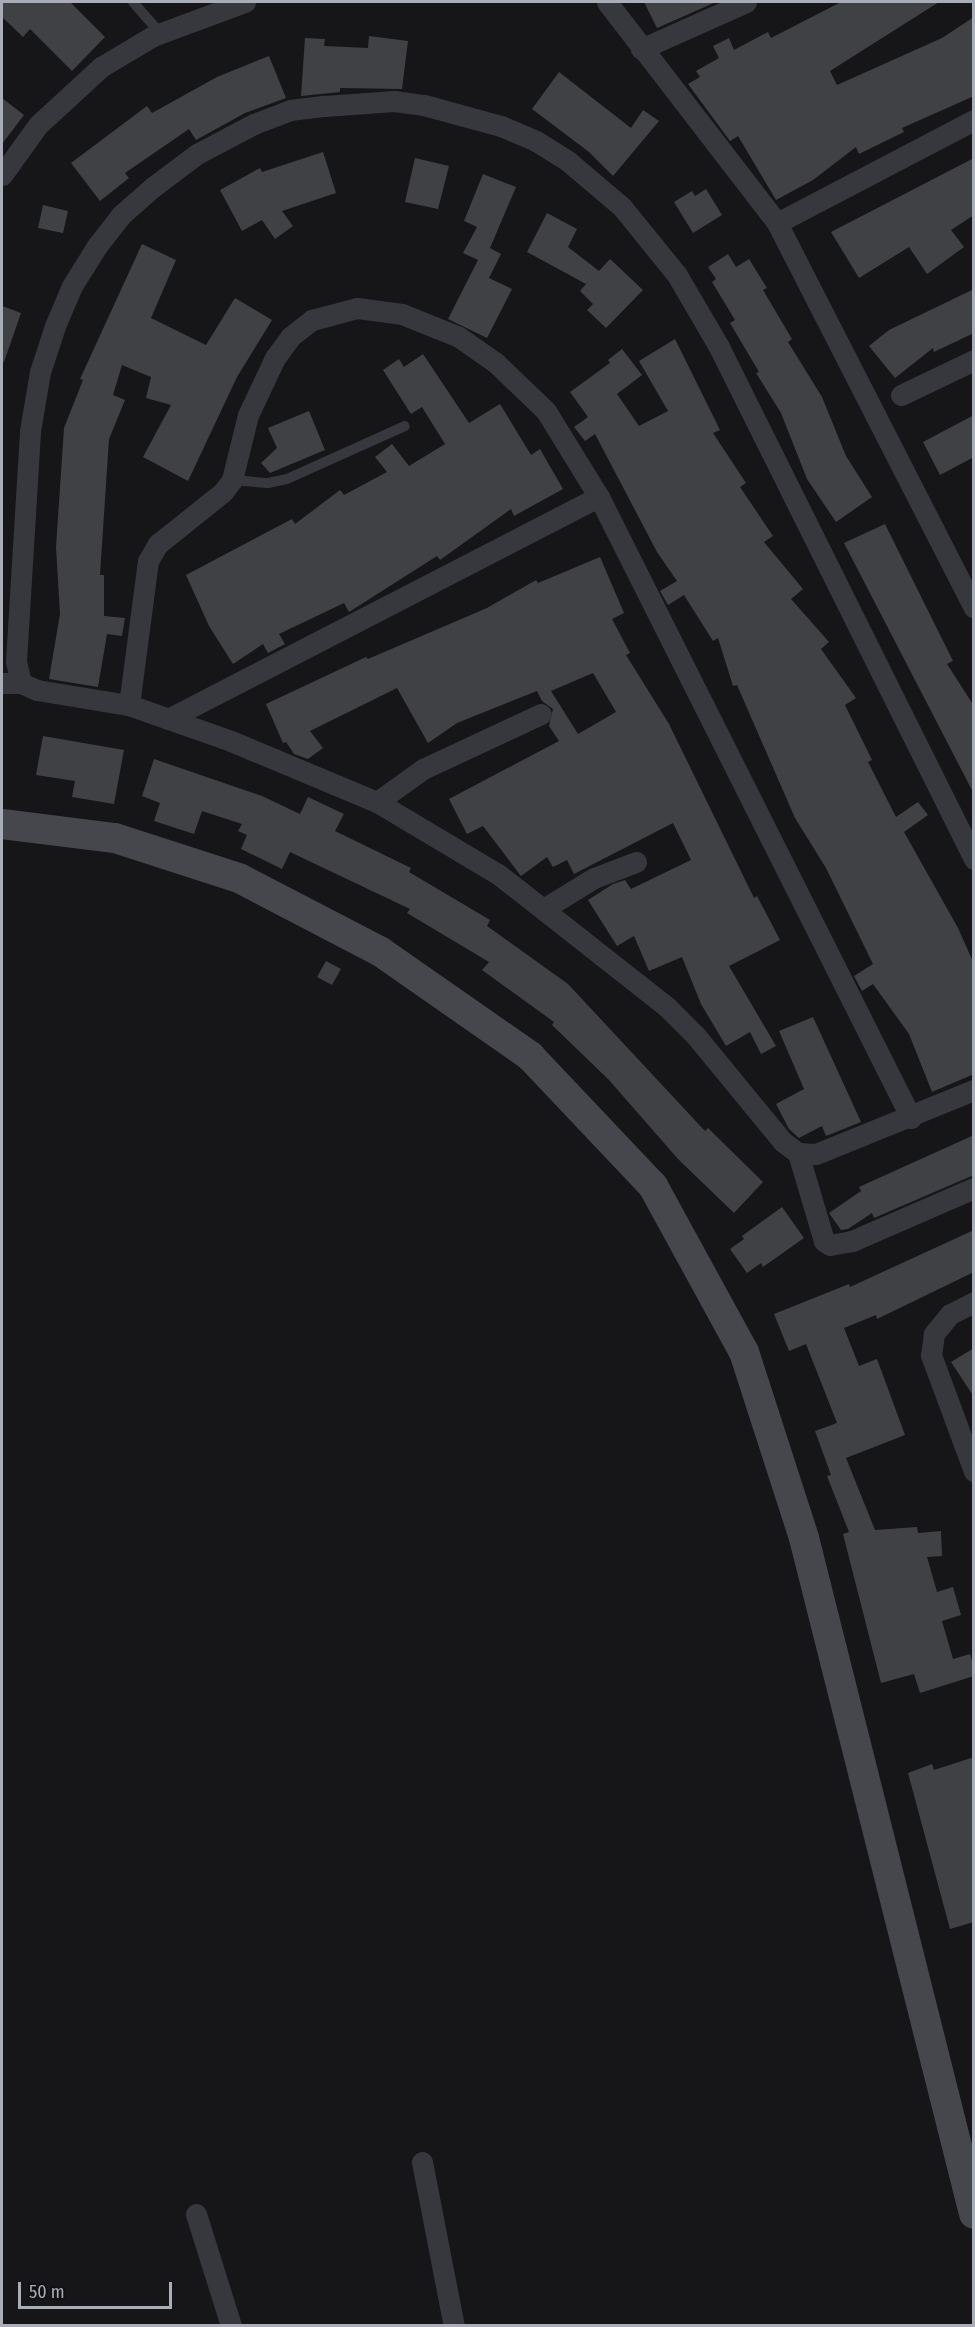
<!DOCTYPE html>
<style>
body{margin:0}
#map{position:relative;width:975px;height:2327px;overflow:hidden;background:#161618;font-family:"Fira Sans Condensed",sans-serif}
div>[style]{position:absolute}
.building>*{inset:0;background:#404145}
.lane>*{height:10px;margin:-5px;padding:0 5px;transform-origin:5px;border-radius:5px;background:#37383d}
.street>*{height:21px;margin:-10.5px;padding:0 10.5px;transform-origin:10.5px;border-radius:10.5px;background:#37383d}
.secondary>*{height:30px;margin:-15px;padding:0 15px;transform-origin:15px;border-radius:15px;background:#45474d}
span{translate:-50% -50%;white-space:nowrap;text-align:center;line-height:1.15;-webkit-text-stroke:6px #111113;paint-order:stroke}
.frame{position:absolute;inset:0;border:3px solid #a8adb8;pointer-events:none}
.scale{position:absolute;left:18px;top:2282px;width:154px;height:27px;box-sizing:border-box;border:3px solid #a8adb8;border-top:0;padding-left:8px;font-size:18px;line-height:21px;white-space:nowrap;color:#a8adb8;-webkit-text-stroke:4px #111113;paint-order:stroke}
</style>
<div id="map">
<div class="building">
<i style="clip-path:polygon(2px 2px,70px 2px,105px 37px,72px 71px,30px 29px,23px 37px,2px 17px)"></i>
<i style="clip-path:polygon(644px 2px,716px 2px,657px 28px)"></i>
<i style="clip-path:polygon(841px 2px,939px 2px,830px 71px,837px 85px,942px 38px,974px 17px,974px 96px,902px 128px,904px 132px,859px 154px,856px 147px,813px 180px,776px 200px,738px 136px,730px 141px,688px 84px,700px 77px,696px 71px,719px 58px,713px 46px,729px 38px,734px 50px,768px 32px,771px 38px)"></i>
<i style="clip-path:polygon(369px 36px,408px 41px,402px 89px,340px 88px,340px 92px,301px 96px,305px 38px,325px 39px,324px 46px,368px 48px)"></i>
<i style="clip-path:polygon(269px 56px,286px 98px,245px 113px,196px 140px,189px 129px,125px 173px,129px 178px,100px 201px,71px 163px,147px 106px,152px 113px,217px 77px)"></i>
<i style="clip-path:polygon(559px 72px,631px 128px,643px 110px,659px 121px,613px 176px,589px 152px,532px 109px)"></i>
<i style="clip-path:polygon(2px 98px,24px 115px,2px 144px)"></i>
<i style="clip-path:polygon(323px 152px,336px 193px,282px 211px,293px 226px,275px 239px,262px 220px,242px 231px,220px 190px,260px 168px,262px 172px)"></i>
<i style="clip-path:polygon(415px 158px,449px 166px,438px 209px,405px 202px)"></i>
<i style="clip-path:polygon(974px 158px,974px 215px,951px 230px,964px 247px,927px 274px,909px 247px,859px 278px,831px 232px)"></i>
<i style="clip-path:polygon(483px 174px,516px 187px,490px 248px,501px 254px,489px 278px,512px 289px,487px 338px,448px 319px,478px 260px,463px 253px,477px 227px,464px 221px)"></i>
<i style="clip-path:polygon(706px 189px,722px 215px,693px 233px,674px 202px,692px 191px,695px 196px)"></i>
<i style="clip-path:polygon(43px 205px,68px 211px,63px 233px,38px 228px)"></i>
<i style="clip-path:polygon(547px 213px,577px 229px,568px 247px,599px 271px,610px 259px,643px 290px,606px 328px,587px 310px,593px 304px,580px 291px,586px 284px,527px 252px)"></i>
<i style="clip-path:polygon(142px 244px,176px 260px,151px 318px,206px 345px,235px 298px,272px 320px,237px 377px,188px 481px,143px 457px,171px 405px,146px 398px,151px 377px,122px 365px,113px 395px,125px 400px,109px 439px,100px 575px,104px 575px,104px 616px,125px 618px,122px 636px,107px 634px,98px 687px,49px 679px,60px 614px,56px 547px,64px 428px,83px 380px,80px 379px)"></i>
<i style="clip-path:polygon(728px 254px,736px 267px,749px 259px,767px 288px,763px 290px,792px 339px,788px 342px,822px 397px,846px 456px,872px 497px,836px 522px,807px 479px,781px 413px,756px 373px,759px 372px,730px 323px,735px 320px,712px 282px,716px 279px,708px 267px)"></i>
<i style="clip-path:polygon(974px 289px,974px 333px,934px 352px,933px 348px,895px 378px,869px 346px,889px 330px)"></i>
<i style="clip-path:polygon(2px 306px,21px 313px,4px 362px,2px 361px)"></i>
<i style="clip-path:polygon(675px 339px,720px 430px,713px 433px,746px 483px,740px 487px,773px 536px,764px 542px,803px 589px,791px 599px,829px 642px,821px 649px,856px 698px,845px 705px,872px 760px,868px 762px,896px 817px,918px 802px,928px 815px,904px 832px,958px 928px,974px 964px,974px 1074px,932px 1092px,909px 1034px,873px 984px,862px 991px,854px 976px,873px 964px,826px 868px,795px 818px,737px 685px,733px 686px,718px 638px,713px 641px,684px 595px,668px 605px,660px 591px,677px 581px,657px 552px,595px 434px,585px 441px,574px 427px,588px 417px,570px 392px,610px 363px,608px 360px,622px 349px,642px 375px,617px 394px,639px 426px,668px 411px,639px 361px)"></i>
<i style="clip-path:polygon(423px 354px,469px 423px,500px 404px,531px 455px,540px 449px,563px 489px,514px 516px,511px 509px,440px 560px,437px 556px,349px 612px,344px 603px,279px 634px,285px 644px,268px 653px,263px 644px,233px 664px,209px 626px,186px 575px,292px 519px,295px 524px,340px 490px,344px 495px,387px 472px,375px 457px,392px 444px,409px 466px,445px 444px,422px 407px,411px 414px,383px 370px,399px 359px,404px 367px)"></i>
<i style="clip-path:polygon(309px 411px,325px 450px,270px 473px,261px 463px,277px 448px,268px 428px)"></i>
<i style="clip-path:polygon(974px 415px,974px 457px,940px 475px,923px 442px)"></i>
<i style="clip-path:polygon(885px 524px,953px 661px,947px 664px,974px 706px,974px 794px,844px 543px)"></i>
<i style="clip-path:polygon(evenodd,600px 557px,624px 613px,612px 619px,630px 653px,626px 655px,669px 724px,754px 898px,757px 896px,780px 940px,729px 966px,776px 1046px,761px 1054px,750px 1032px,726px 1046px,701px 1004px,682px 957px,649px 971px,634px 936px,617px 946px,588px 900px,613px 884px,625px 880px,631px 889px,691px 860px,673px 823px,574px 874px,567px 860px,553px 867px,547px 857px,521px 876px,483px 826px,467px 834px,449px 799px,559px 741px,549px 726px,553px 709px,542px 701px,537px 691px,457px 723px,428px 743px,397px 688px,310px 731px,323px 748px,308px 759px,294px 754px,286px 742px,283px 743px,266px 704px,366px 657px,368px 659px,487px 608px,536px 580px,538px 583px,600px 557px,593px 673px,616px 712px,578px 734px,551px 691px,593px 673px)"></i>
<i style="clip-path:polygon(43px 736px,124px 750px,114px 804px,72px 797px,75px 781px,36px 775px)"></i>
<i style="clip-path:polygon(154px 759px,262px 796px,300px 814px,308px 797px,344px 814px,335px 831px,411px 868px,409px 872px,490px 920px,487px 926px,568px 984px,705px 1131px,708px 1128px,763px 1182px,734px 1213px,678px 1159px,609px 1080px,552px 1025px,554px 1022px,482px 970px,489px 962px,407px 913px,410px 909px,290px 852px,282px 869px,241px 849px,247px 835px,238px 831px,242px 824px,202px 811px,194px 834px,154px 821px,160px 803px,142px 796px)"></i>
<i style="clip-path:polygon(326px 961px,341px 969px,332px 985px,317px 977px)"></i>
<i style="clip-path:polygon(813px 1017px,861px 1122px,826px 1136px,822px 1126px,799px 1138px,789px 1129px,776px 1104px,804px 1089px,779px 1031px)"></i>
<i style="clip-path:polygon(974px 1135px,974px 1175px,874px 1218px,872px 1213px,848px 1229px,841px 1230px,829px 1213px,861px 1191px,859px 1187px)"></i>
<i style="clip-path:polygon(782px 1207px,804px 1238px,763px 1267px,761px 1263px,747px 1273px,730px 1249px,744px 1239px,742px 1236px)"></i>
<i style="clip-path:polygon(974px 1230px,974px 1272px,877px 1319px,876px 1315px,844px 1328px,859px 1366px,877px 1359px,905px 1435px,846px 1458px,875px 1530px,917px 1527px,918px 1533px,941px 1531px,942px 1556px,927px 1557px,937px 1592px,953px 1587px,961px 1615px,942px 1621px,953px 1659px,970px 1654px,974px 1667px,974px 1676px,920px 1693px,914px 1674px,881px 1683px,843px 1534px,849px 1532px,827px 1476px,831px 1475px,815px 1431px,837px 1423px,806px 1344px,789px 1351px,774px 1314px,849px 1284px,850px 1287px)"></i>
<i style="clip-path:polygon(974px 1348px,974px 1397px,951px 1362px)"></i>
<i style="clip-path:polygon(974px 1757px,974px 1922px,950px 1929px,908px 1773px,932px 1764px,934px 1770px)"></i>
</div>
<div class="lane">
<i style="left:133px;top:2px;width:41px;rotate:48.9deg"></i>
<i style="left:232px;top:480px;width:36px;rotate:5deg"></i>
<i style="left:268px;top:483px;width:19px;rotate:-12deg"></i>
<i style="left:287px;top:479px;width:129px;rotate:-24.2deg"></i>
</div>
<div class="street">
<i style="left:607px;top:2px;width:279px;rotate:52.4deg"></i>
<i style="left:777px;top:223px;width:432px;rotate:62.9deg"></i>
<i style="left:641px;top:49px;width:115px;rotate:-24.1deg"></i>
<i style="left:2px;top:175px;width:62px;rotate:-54.2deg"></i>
<i style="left:38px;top:125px;width:86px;rotate:-42.6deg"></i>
<i style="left:101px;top:67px;width:61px;rotate:-30.8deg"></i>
<i style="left:153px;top:36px;width:98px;rotate:-20.3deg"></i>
<i style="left:777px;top:223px;width:222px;rotate:-27.6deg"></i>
<i style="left:901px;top:395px;width:81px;rotate:-25.6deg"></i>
<i style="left:2px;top:683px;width:19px"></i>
<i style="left:21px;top:683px;width:17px;rotate:24deg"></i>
<i style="left:37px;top:690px;width:93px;rotate:9.3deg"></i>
<i style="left:129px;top:705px;width:108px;rotate:19.4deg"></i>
<i style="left:231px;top:741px;width:158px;rotate:22.7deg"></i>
<i style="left:377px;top:802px;width:141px;rotate:30.8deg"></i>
<i style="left:498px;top:874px;width:214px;rotate:38.2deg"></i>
<i style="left:666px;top:1006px;width:42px;rotate:45deg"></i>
<i style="left:696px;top:1036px;width:137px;rotate:50.6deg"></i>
<i style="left:783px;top:1142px;width:19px;rotate:36deg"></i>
<i style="left:798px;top:1153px;width:18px;rotate:3deg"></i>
<i style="left:816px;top:1154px;width:170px;rotate:-22.1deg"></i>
<i style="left:21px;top:683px;width:23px;rotate:-103deg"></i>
<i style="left:16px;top:661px;width:230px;rotate:-86.5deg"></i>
<i style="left:30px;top:431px;width:60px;rotate:-80.4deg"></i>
<i style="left:40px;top:372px;width:48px;rotate:-71.9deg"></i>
<i style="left:55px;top:326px;width:43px;rotate:-67deg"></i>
<i style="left:72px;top:286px;width:47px;rotate:-58deg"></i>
<i style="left:97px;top:246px;width:39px;rotate:-52deg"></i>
<i style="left:121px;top:215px;width:43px;rotate:-41.2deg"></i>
<i style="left:153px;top:187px;width:55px;rotate:-36.9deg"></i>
<i style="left:197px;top:154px;width:64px;rotate:-27.8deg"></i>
<i style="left:254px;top:124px;width:39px;rotate:-21deg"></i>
<i style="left:290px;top:110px;width:35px;rotate:-7deg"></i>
<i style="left:325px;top:106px;width:69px;rotate:-4.1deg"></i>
<i style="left:394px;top:101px;width:30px;rotate:8deg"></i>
<i style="left:424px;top:105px;width:80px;rotate:15.3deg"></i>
<i style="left:501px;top:126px;width:38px;rotate:23deg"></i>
<i style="left:536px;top:141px;width:39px;rotate:32deg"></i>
<i style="left:569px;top:162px;width:70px;rotate:40.3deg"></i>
<i style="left:622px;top:207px;width:87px;rotate:51deg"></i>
<i style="left:677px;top:275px;width:83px;rotate:59.7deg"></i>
<i style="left:719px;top:347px;width:572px;rotate:63.52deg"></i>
<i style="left:129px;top:705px;width:145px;rotate:-82.5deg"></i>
<i style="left:148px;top:561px;width:20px;rotate:-60deg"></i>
<i style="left:158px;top:544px;width:83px;rotate:-38.7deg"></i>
<i style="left:223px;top:492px;width:15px;rotate:-53deg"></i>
<i style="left:232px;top:480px;width:67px;rotate:-76.2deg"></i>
<i style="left:248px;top:415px;width:63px;rotate:-64.7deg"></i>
<i style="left:275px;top:358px;width:26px;rotate:-54deg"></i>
<i style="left:290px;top:337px;width:28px;rotate:-38deg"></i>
<i style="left:312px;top:320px;width:47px;rotate:-14.9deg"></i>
<i style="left:357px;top:308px;width:45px;rotate:7.6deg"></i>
<i style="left:402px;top:314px;width:61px;rotate:22deg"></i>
<i style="left:459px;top:337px;width:45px;rotate:35.1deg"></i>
<i style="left:496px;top:363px;width:69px;rotate:43.8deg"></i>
<i style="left:546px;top:411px;width:101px;rotate:58.4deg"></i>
<i style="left:599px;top:497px;width:695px;rotate:63.32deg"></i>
<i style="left:168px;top:719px;width:485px;rotate:-27.3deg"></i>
<i style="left:377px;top:802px;width:57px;rotate:-35.7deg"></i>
<i style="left:423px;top:769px;width:130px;rotate:-25deg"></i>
<i style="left:545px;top:908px;width:57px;rotate:-31.5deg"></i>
<i style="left:594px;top:878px;width:45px;rotate:-20.9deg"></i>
<i style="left:798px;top:1153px;width:92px;rotate:73.5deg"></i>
<i style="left:824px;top:1241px;width:7px;rotate:34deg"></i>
<i style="left:830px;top:1245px;width:22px;rotate:-10deg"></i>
<i style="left:852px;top:1241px;width:133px;rotate:-23.5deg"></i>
<i style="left:974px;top:1302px;width:27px;rotate:153deg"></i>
<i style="left:950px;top:1314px;width:26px;rotate:129deg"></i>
<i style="left:934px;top:1334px;width:21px;rotate:98deg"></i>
<i style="left:931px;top:1355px;width:124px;rotate:69.7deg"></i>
<i style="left:422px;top:2162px;width:167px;rotate:79deg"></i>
<i style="left:196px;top:2214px;width:117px;rotate:72.6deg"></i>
</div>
<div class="secondary">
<i style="left:2px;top:824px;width:114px;rotate:7.1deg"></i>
<i style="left:115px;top:838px;width:130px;rotate:17.9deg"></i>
<i style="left:239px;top:878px;width:160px;rotate:27.5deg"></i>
<i style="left:381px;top:952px;width:182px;rotate:34.9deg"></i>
<i style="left:530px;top:1056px;width:179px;rotate:46.6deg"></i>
<i style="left:653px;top:1186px;width:189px;rotate:61.3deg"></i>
<i style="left:744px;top:1352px;width:195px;rotate:72.1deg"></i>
<i style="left:804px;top:1538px;width:697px;rotate:75.88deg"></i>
</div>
<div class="frame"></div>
<div class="scale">50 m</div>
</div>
